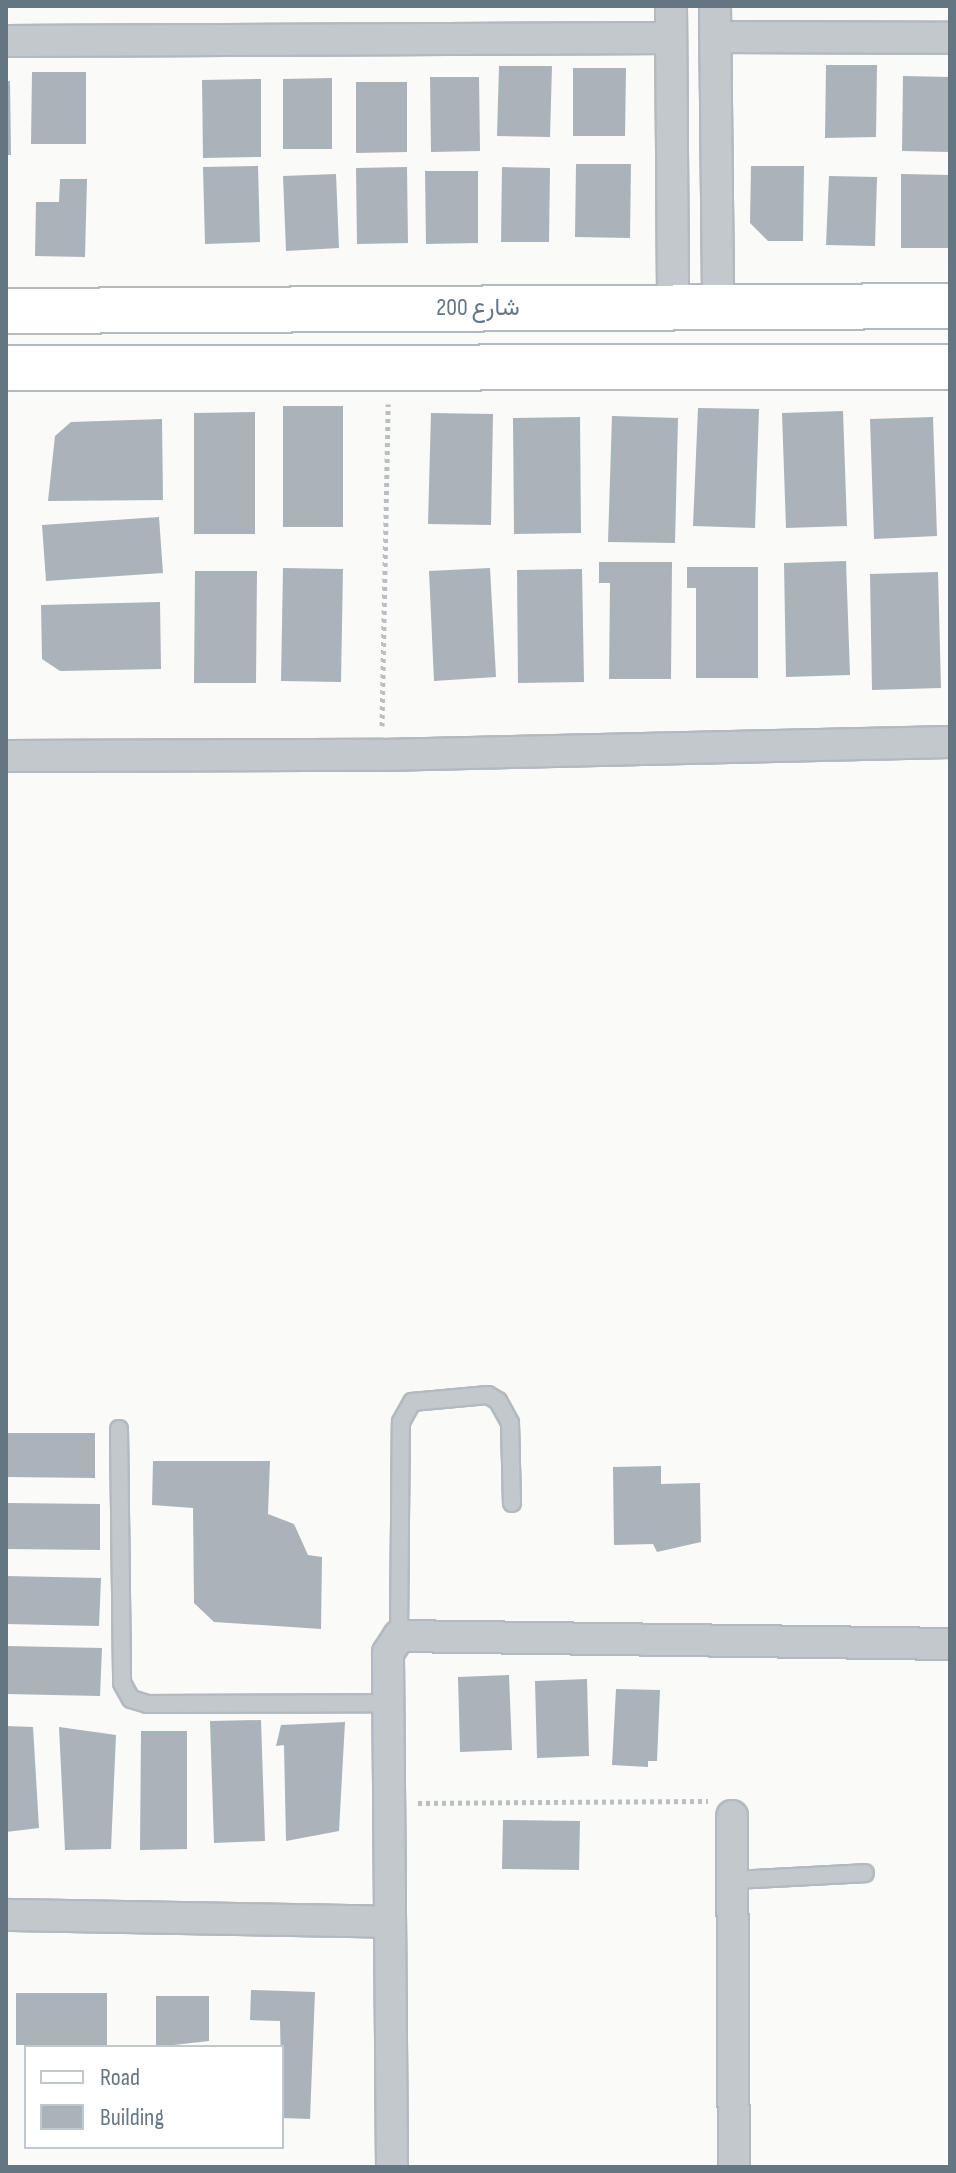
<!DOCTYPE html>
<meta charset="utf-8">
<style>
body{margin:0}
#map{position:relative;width:956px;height:2173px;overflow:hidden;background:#fafaf8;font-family:"Sofia Sans Condensed",Vazirmatn,sans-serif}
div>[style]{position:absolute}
.building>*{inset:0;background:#aab3b9}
.path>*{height:5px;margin-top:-2.5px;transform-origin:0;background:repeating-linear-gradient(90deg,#bbbfc2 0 4px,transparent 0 8px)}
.roads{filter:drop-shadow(2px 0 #b3babf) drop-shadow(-2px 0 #b3babf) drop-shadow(0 2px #b3babf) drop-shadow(0 -2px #b3babf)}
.lane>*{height:16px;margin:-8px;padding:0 8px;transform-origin:8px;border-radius:8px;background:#c3c8cc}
.street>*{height:30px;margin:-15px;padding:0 15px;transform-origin:15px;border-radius:15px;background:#c3c8cc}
.secondary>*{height:44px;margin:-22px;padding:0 22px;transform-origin:22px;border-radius:22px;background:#fff}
span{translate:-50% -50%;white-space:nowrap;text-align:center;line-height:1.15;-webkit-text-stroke:8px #fff;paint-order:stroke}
.street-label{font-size:24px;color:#657683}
.frame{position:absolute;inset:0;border:8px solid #657683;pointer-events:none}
.legend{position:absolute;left:24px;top:2045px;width:260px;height:104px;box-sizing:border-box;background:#fff;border:2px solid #c1c8cd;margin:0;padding:10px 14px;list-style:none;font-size:24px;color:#657683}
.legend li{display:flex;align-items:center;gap:16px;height:40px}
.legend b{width:40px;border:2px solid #c1c8cd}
</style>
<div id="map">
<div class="building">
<i style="clip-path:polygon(826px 65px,877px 65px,876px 137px,825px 138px)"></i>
<i style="clip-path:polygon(499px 66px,552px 66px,550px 137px,497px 136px)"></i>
<i style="clip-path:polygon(573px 68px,626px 68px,625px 136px,573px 136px)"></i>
<i style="clip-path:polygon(32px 72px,86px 72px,86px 144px,31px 144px)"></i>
<i style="clip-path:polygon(903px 76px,950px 77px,950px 152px,902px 151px)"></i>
<i style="clip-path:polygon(430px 77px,479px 77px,480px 151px,431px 152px)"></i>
<i style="clip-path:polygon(332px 78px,332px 149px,283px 149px,283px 79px)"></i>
<i style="clip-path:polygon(261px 79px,261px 157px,203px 158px,202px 80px)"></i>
<i style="clip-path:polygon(6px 81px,10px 81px,11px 155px,6px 155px)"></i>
<i style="clip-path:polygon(356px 82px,407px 82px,407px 152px,356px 153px)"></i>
<i style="clip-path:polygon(576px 164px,631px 164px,630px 238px,575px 237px)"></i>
<i style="clip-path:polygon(258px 166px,260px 242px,205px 244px,203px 167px)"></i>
<i style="clip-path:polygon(751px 166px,804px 166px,803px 241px,768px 241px,750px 223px)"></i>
<i style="clip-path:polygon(407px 167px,408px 243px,357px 244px,356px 168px)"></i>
<i style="clip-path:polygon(502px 167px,550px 168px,549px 242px,501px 242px)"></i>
<i style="clip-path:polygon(425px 171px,478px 171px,478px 243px,426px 244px)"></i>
<i style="clip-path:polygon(336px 174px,339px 248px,286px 251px,283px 176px)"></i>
<i style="clip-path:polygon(901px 174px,950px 175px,950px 248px,901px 248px)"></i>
<i style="clip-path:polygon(829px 176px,877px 177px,875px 246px,826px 245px)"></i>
<i style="clip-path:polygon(60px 179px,87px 179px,85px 257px,35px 256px,36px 202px,59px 202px)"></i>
<i style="clip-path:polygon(283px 406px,343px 406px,343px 527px,283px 527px)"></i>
<i style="clip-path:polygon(698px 408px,759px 409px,755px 528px,693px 526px)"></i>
<i style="clip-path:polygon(843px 411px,847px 526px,786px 528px,782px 413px)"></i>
<i style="clip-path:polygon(255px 412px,255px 534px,194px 534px,194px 413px)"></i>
<i style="clip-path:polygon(431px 413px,493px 414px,491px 525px,428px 524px)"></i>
<i style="clip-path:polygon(612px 416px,678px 418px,675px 543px,608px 542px)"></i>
<i style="clip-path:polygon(580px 417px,581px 533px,514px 534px,513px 418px)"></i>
<i style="clip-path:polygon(933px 417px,937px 536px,874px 539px,870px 419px)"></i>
<i style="clip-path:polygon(162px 419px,163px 500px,48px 501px,55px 436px,71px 422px)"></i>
<i style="clip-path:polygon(159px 517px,163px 573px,46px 581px,42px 525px)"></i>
<i style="clip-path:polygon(846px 561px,850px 675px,786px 677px,784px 563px)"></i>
<i style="clip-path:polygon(599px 562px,672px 562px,671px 679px,609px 679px,610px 583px,599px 583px)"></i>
<i style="clip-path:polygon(687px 567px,758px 567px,758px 678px,696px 678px,696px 588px,687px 588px)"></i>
<i style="clip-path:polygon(283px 568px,343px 569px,341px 682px,281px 681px)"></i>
<i style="clip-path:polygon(490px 568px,496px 677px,434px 681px,429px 571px)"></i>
<i style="clip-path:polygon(582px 569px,584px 682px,518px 683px,517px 570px)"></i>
<i style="clip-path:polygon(195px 571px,257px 571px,256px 683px,194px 683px)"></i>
<i style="clip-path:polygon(938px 572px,941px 688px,872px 690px,870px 574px)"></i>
<i style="clip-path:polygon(160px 602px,161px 669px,60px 671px,42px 659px,41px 605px)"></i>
<i style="clip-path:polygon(6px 1433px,95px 1433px,95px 1478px,6px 1477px)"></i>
<i style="clip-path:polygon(153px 1461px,270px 1461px,268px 1514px,294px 1524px,308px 1555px,322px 1557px,321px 1629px,214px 1622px,194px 1603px,193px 1508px,152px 1505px)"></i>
<i style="clip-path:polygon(661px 1466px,661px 1484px,700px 1483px,701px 1542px,657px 1552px,653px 1544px,614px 1545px,613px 1467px)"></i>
<i style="clip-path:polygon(6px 1503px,100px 1504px,100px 1550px,6px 1549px)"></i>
<i style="clip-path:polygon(6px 1576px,101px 1578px,99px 1626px,6px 1624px)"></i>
<i style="clip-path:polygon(6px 1646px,102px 1648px,100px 1696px,6px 1694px)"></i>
<i style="clip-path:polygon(509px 1675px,512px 1750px,460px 1752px,458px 1677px)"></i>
<i style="clip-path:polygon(587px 1679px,589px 1756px,537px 1758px,535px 1681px)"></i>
<i style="clip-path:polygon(616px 1689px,660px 1690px,657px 1761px,648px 1761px,648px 1767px,612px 1765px)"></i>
<i style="clip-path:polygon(261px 1720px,265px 1841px,214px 1843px,210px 1721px)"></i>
<i style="clip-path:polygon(345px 1722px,339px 1831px,286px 1841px,284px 1745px,276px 1746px,281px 1725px)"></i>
<i style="clip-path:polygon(6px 1726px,33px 1727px,39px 1828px,6px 1832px)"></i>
<i style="clip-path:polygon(59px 1727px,116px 1735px,111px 1849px,65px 1850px)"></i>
<i style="clip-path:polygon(141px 1731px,187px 1731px,187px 1849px,140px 1850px)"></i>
<i style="clip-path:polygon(503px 1820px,580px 1821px,579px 1870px,502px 1869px)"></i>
<i style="clip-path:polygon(251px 1990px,315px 1992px,310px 2119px,282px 2118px,280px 2021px,250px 2020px)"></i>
<i style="clip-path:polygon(16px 1993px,107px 1993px,107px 2045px,16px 2045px)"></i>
<i style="clip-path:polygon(156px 1996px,209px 1996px,209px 2041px,156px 2047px)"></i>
</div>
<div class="path">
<i style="left:382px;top:726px;width:322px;rotate:-88.9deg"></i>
<i style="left:418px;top:1803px;width:290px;rotate:-0.4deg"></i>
</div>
<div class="roads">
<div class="lane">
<i style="left:119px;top:1429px;width:254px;rotate:89.3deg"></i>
<i style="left:122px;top:1683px;width:18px;rotate:61deg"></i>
<i style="left:131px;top:1699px;width:17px;rotate:17deg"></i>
<i style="left:147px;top:1704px;width:241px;rotate:-0.2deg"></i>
<i style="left:399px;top:1636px;width:214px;rotate:-89.5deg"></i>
<i style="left:401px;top:1422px;width:23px;rotate:-61deg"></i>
<i style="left:412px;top:1402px;width:76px;rotate:-5.3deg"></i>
<i style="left:488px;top:1395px;width:12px;rotate:31deg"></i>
<i style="left:498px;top:1401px;width:25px;rotate:61deg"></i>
<i style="left:510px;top:1423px;width:80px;rotate:88.6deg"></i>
<i style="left:733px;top:1880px;width:132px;rotate:-3deg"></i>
</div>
<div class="street">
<i style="left:671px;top:6px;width:301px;rotate:89.6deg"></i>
<i style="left:715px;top:6px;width:301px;rotate:89.4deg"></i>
<i style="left:715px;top:37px;width:235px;rotate:0.2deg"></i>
<i style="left:6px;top:41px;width:665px;rotate:-0.26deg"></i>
<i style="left:6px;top:756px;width:376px;rotate:-0.2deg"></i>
<i style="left:382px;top:755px;width:568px;rotate:-1.31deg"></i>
<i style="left:732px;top:1816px;width:351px;rotate:89.7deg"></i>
<i style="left:6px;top:1915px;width:384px;rotate:1deg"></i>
<i style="left:392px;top:2167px;width:514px;rotate:-90.45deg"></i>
<i style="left:388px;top:1653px;width:20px;rotate:-57deg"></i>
<i style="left:399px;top:1636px;width:551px;rotate:0.83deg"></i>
</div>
<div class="secondary">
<i style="left:6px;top:311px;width:944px;rotate:-0.3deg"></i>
<i style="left:6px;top:368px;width:944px;rotate:-0.06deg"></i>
</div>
</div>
<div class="street-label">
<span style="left:478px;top:308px">شارع 200</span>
</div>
<div class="frame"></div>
<ul class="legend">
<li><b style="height:10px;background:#fff"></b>Road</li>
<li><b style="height:22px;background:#aab3b9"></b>Building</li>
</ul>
</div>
